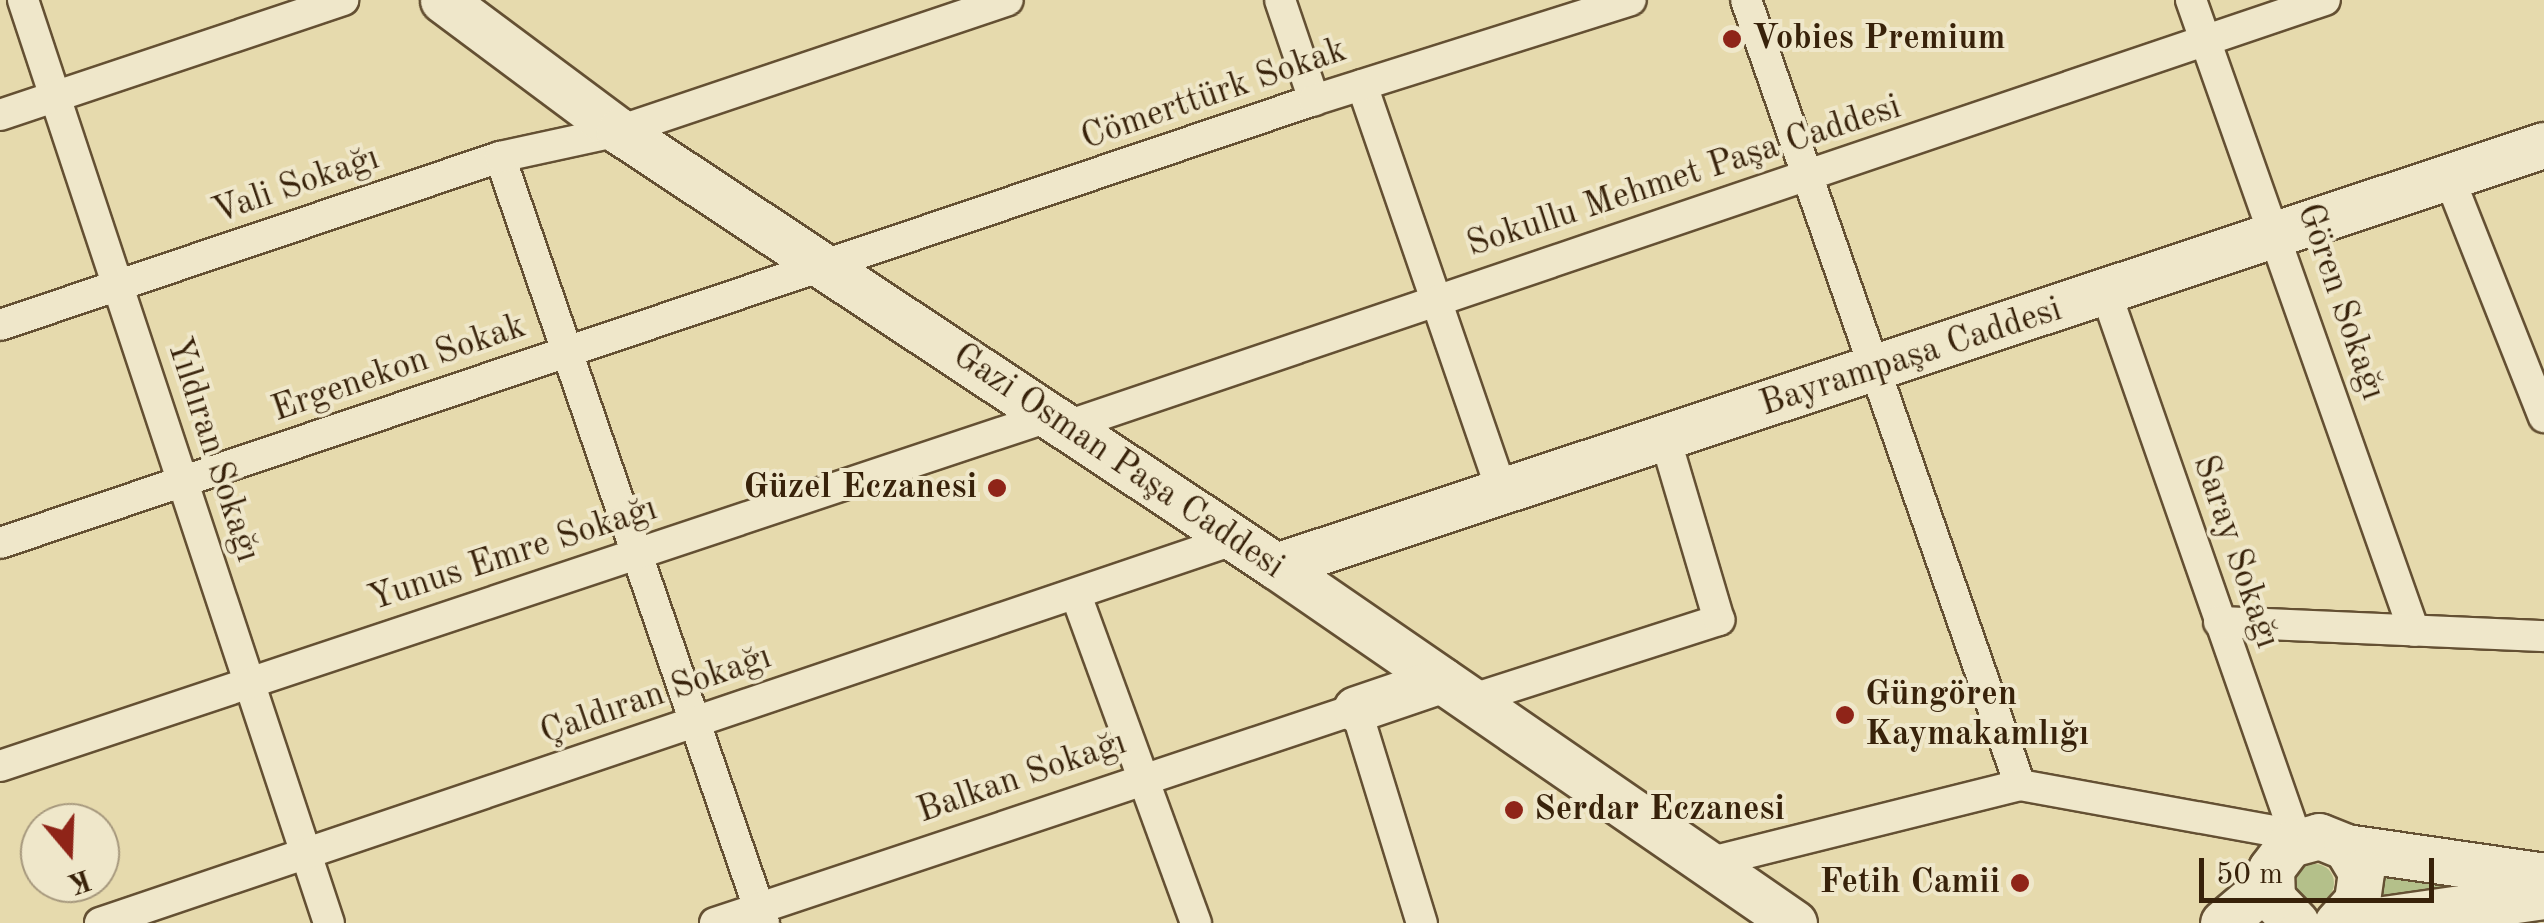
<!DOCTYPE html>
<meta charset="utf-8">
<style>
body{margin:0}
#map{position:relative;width:2544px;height:923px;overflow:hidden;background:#e6daad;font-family:"Old Standard TT",serif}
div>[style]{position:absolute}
.green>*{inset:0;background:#b4c08a}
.round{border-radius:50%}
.roads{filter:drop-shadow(2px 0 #645033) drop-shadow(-2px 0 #645033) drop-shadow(0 2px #645033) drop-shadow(0 -2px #645033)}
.street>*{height:30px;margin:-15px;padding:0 15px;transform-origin:15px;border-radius:15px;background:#efe7ca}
.secondary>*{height:45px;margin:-22.5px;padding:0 22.5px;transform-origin:22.5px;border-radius:22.5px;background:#efe7ca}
.dots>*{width:28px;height:28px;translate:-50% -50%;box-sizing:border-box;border:5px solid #efe7ca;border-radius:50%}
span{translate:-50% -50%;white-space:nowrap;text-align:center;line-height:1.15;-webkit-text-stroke:8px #efe7ca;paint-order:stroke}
.poi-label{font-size:35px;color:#38220a;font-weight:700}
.left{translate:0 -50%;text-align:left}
.right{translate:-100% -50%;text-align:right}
.street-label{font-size:35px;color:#38220a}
.north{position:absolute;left:20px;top:803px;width:100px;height:100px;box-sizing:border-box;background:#efe7ca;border:2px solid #a6987d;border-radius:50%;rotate:161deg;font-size:28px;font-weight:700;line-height:40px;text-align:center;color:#38220a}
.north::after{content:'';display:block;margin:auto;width:35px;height:45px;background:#8f2418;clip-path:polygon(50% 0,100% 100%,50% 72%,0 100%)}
.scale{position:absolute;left:2199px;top:858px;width:235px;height:45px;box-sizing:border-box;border:5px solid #38220a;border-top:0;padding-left:12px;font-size:30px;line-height:35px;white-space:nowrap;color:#38220a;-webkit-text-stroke:8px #efe7ca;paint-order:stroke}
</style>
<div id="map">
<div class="green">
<i class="round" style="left:2296px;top:864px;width:38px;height:38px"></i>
<i style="clip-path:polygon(2367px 867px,2544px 884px,2369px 903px)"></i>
</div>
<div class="roads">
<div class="street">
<i style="left:23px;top:0;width:972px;rotate:71.66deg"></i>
<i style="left:1280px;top:0;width:106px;rotate:71.2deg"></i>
<i style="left:1746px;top:0;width:831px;rotate:70.76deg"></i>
<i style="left:2191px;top:0;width:669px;rotate:70.54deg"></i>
<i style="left:1362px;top:85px;width:426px;rotate:71deg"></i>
<i style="left:0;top:115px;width:362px;rotate:-18.5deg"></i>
<i style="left:500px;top:157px;width:810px;rotate:70.98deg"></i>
<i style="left:2450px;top:180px;width:255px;rotate:68.4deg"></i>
<i style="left:2107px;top:296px;width:568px;rotate:70.77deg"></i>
<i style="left:0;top:325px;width:527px;rotate:-18.57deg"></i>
<i style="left:500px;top:157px;width:122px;rotate:-12.3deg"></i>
<i style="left:619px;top:131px;width:410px;rotate:-18.6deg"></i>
<i style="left:1067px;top:426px;width:1328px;rotate:-18.71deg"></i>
<i style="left:0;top:543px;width:1387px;rotate:-18.63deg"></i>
<i style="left:1314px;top:100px;width:332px;rotate:-17.5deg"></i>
<i style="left:1076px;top:595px;width:349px;rotate:69.9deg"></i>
<i style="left:2219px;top:622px;width:325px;rotate:2.5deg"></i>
<i style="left:1470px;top:700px;width:262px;rotate:-17.8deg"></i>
<i style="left:1719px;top:620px;width:190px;rotate:-106.5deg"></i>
<i style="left:0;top:766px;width:1108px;rotate:-18.42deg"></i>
<i style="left:1707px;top:863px;width:323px;rotate:-14deg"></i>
<i style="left:2020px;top:785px;width:290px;rotate:10.3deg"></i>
<i style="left:100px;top:923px;width:1199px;rotate:-18.68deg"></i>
<i style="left:715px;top:923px;width:676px;rotate:-18.46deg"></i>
<i style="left:1356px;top:709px;width:224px;rotate:72.9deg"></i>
</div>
<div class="secondary">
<i style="left:443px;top:0;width:219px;rotate:36.7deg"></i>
<i style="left:619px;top:131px;width:788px;rotate:33.51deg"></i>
<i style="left:1276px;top:566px;width:629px;rotate:34.57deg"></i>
<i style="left:1276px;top:566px;width:1336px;rotate:-18.37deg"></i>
<i style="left:1356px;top:709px;width:90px;rotate:-18.8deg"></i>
<i style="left:2346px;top:847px;width:200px;rotate:8.3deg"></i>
<i style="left:2223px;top:923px;width:60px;rotate:-40.3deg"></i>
<i style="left:2296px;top:923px;width:35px;rotate:-134deg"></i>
<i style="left:2272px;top:898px;width:29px;rotate:-92deg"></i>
<i style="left:2271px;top:869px;width:31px;rotate:-53deg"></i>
<i style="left:2290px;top:844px;width:30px;rotate:-15deg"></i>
<i style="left:2319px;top:836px;width:29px;rotate:22deg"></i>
<i style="left:2346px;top:847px;width:29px;rotate:59deg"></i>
<i style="left:2361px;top:872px;width:29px;rotate:98deg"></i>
<i style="left:2357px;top:901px;width:30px;rotate:132deg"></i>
<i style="left:2356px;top:923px;width:190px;rotate:-8.2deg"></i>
</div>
</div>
<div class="dots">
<i style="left:1732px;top:39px;background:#8f2418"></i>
<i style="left:997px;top:488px;background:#8f2418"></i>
<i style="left:1845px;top:715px;background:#8f2418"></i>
<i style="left:1514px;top:810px;background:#8f2418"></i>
<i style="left:2020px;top:883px;background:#8f2418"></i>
</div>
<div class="poi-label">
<span class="left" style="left:1752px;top:39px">Vobies Premium</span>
<span class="right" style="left:977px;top:488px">Güzel Eczanesi</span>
<span class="left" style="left:1865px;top:715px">Güngören<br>Kaymakamlığı</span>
<span class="left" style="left:1534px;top:810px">Serdar Eczanesi</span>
<span class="right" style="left:2000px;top:883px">Fetih Camii</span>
</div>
<div class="street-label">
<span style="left:1214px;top:95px;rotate:-19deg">Cömerttürk Sokak</span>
<span style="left:1684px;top:177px;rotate:-18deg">Sokullu Mehmet Paşa Caddesi</span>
<span style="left:296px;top:186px;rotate:-19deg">Vali Sokağı</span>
<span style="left:2340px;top:302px;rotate:71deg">Gören Sokağı</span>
<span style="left:1911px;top:358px;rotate:-18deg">Bayrampaşa Caddesi</span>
<span style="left:399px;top:369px;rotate:-19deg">Ergenekon Sokak</span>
<span style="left:212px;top:450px;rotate:72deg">Yıldıran Sokağı</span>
<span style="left:1118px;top:462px;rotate:34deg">Gazi Osman Paşa Caddesi</span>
<span style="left:2235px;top:552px;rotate:71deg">Saray Sokağı</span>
<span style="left:513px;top:555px;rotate:-18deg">Yunus Emre Sokağı</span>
<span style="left:656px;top:696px;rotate:-19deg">Çaldıran Sokağı</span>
<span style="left:1022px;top:778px;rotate:-19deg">Balkan Sokağı</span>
</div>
<div class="north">K</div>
<div class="scale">50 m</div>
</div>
